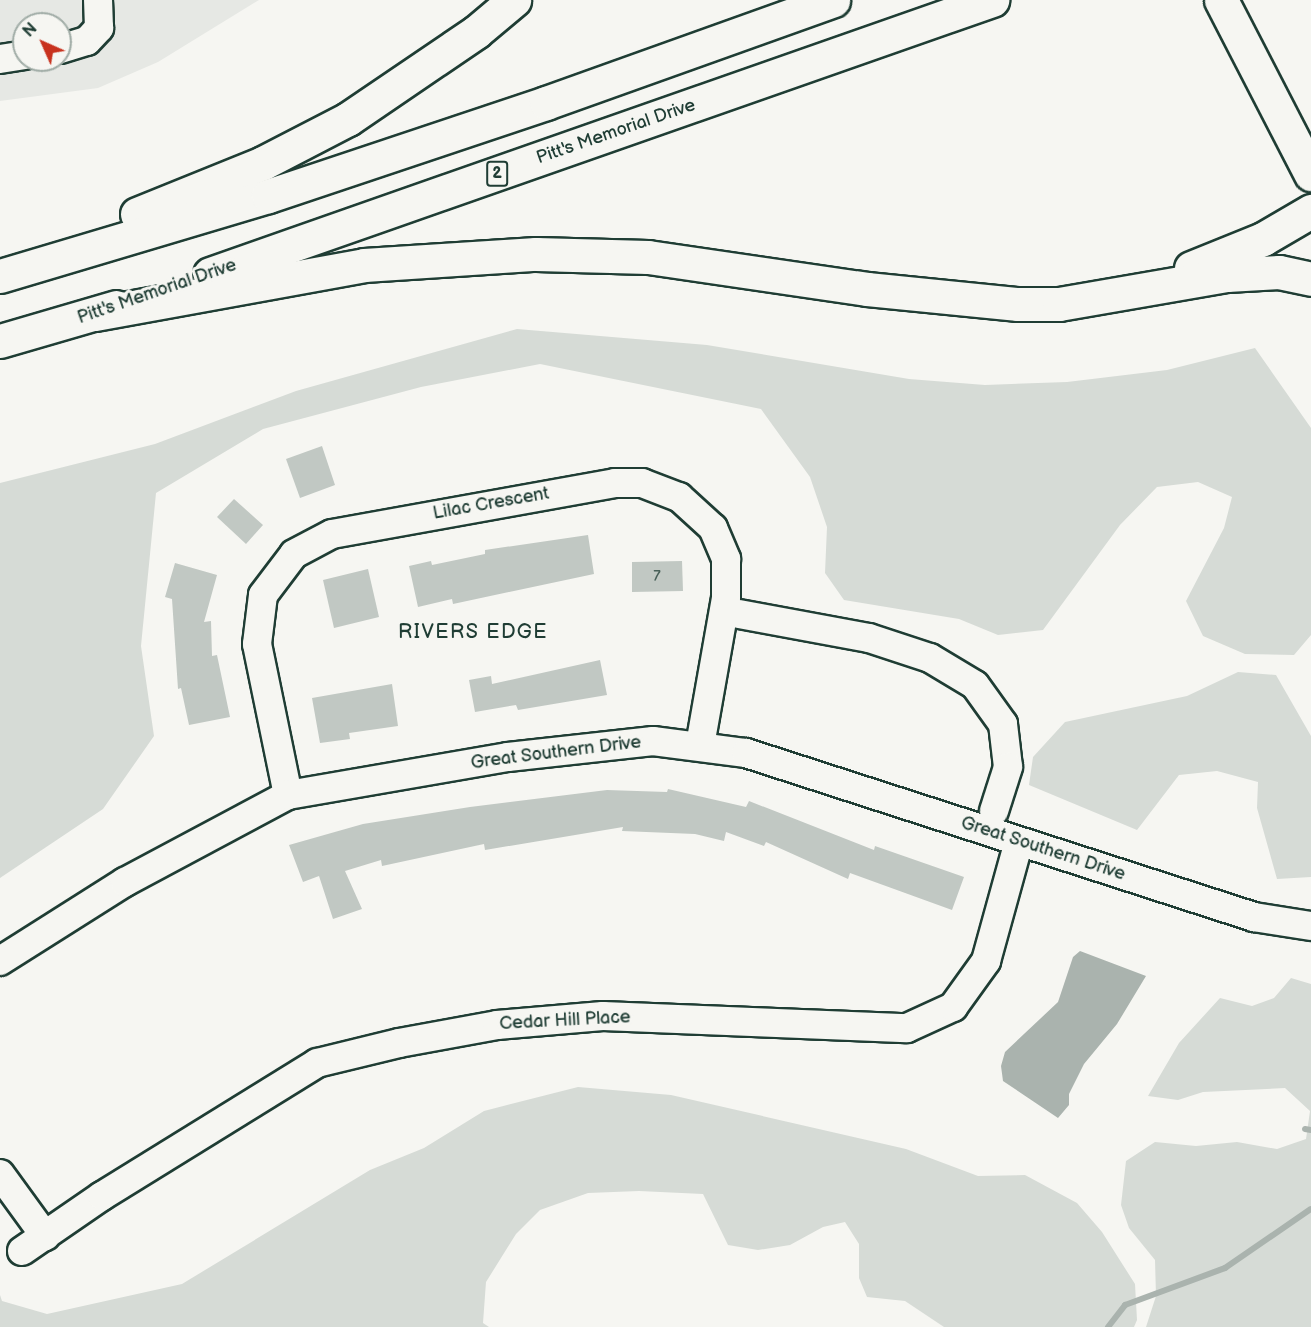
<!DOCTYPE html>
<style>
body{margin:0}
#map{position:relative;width:1311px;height:1327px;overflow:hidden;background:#f6f6f2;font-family:"Balsamiq Sans",sans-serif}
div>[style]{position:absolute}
.built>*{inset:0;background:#e6e8e4}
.green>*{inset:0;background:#d6dbd6}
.water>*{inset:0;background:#aab3ae}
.stream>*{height:6px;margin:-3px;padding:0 3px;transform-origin:3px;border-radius:3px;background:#aab3ae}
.building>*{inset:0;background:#c1c8c3}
.roads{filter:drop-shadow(2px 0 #1f3d34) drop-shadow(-2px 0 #1f3d34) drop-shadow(0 2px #1f3d34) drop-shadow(0 -2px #1f3d34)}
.minor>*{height:28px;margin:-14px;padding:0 14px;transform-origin:14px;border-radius:14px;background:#f6f6f2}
.major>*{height:33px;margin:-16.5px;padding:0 16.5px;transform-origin:16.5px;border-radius:16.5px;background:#f6f6f2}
.highway>*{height:33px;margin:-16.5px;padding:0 16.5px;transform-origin:16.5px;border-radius:16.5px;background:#f6f6f2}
span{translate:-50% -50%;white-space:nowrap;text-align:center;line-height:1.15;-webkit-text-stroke:6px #f6f6f2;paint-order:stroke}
.number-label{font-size:15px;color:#486058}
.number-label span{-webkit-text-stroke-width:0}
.shield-label span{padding:2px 4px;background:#f6f6f2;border:2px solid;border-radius:4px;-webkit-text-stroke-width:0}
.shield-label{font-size:16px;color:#1f3d34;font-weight:700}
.street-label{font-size:18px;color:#1f3d34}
.neighbourhood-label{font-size:20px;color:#1f3d34;letter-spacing:1.5px}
.north{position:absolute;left:12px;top:12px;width:60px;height:60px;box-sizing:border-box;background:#f6f6f2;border:2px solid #a0aca6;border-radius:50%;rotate:315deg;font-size:16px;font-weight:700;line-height:24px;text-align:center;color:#1f3d34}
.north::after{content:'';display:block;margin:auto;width:21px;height:27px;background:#c8321e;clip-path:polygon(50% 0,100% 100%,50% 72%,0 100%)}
</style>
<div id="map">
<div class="built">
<i style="clip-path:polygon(evenodd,0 0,259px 0,158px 62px,98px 88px,0 101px,0 0,24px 24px,60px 24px,60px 60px,24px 60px,24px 24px)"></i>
</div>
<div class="green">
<i style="clip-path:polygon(517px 329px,707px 345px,909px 379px,985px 385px,1067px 382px,1167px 370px,1255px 348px,1311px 428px,1311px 635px,1294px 655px,1245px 654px,1203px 636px,1186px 601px,1224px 528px,1232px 497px,1198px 482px,1157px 487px,1120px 525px,1043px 630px,998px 635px,959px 619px,844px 600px,825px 573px,827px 527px,810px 477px,761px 409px,540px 364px,421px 387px,263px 429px,156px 493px,141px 646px,154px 736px,103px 809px,0 878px,0 483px,155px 444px,296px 391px)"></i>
<i style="clip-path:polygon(1238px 672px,1276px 675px,1311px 736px,1311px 877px,1277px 879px,1257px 808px,1258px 782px,1217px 771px,1179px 775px,1137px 830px,1029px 785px,1033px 757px,1065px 722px,1187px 696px)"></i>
<i style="clip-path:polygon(1291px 978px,1311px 984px,1311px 1327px,1146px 1327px,1156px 1296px,1155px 1260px,1129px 1228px,1121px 1205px,1126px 1161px,1155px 1142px,1196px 1146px,1237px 1142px,1277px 1149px,1306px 1139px,1310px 1111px,1285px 1088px,1203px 1092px,1178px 1100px,1148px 1096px,1179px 1043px,1220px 998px,1252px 1006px,1274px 998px)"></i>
<i style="clip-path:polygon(578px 1087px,671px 1095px,906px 1149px,978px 1176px,1025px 1175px,1077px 1203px,1102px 1232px,1135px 1284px,1137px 1320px,1134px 1327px,944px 1327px,905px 1301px,867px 1297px,859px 1278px,859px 1244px,845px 1222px,823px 1227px,790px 1245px,758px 1250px,728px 1245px,703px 1194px,639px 1191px,588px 1193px,540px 1210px,516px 1234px,486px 1282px,483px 1323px,489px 1327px,0 1327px,0 1295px,2px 1301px,47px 1314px,182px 1284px,370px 1170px,424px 1148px,484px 1111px)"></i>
</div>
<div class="water">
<i style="clip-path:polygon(1080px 951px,1146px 976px,1117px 1024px,1084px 1064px,1069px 1094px,1069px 1105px,1058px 1118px,1003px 1081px,1001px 1066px,1005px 1052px,1058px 1002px,1073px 957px)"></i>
</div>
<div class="stream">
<i style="left:1305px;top:1129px;width:6px;rotate:9deg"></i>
<i style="left:1108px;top:1327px;width:28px;rotate:-52deg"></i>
<i style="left:1125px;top:1305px;width:107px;rotate:-20.3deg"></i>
<i style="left:1225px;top:1268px;width:104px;rotate:-34.5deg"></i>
</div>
<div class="building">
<i style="clip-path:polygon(322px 446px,335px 485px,300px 498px,286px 459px)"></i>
<i style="clip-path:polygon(234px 499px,263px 525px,246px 544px,217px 517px)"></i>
<i style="clip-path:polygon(588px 535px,594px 574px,453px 604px,452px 599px,418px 607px,409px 566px,431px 561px,432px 565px,485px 554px,485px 550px)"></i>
<i style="clip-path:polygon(682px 561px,683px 591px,632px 592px,632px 562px)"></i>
<i style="clip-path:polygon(175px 563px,217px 575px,204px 622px,211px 621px,212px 656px,217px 655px,230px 717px,189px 725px,181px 688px,178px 689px,172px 599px,165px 597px)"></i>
<i style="clip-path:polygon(368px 569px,379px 617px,334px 628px,323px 580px)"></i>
<i style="clip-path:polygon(600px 660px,607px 695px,518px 710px,516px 705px,475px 712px,469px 680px,491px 676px,492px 684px)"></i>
<i style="clip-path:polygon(392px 684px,398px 726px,349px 733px,350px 739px,320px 743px,312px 698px)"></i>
<i style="clip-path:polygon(668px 789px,746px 807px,749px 801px,874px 850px,875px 846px,964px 877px,952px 910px,850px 873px,848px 879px,766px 842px,764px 846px,726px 832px,724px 841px,695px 834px,622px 831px,623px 827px,485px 850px,484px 844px,382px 866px,381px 860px,345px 871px,362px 909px,333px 919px,319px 876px,303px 882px,289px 845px,363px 824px,470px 807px,607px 790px,667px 792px)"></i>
</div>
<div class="roads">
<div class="minor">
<i style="left:60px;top:49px;width:28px;rotate:-17deg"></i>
<i style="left:87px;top:41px;width:18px;rotate:-47deg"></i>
<i style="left:99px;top:28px;width:28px;rotate:-92deg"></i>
<i style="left:0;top:59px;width:24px;rotate:-9deg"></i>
<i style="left:739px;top:614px;width:132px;rotate:10.5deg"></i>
<i style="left:869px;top:638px;width:64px;rotate:18.2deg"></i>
<i style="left:930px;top:658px;width:52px;rotate:31deg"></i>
<i style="left:975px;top:685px;width:48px;rotate:54.3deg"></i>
<i style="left:1003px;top:724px;width:43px;rotate:83.4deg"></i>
<i style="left:1008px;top:767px;width:46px;rotate:107.7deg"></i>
<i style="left:288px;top:795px;width:154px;rotate:-101.6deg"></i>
<i style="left:257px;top:644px;width:49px;rotate:-83deg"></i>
<i style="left:263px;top:595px;width:51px;rotate:-52.9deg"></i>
<i style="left:294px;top:554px;width:43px;rotate:-27.8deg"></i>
<i style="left:332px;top:534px;width:288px;rotate:-10.2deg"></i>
<i style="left:615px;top:483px;width:27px"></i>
<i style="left:642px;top:483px;width:40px;rotate:21deg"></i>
<i style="left:679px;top:497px;width:46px;rotate:42.4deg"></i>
<i style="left:713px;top:528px;width:34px;rotate:67deg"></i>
<i style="left:726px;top:559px;width:39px;rotate:90deg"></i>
<i style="left:726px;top:598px;width:149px;rotate:100deg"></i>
<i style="left:0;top:961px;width:148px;rotate:-32.3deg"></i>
<i style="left:125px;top:882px;width:185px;rotate:-28.1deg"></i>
<i style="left:288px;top:795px;width:223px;rotate:-9.8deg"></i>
<i style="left:508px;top:757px;width:146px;rotate:-6.3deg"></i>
<i style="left:653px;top:741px;width:94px;rotate:7.4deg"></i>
<i style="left:746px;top:753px;width:534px;rotate:17.89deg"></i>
<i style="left:1254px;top:917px;width:58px;rotate:9deg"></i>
<i style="left:0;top:1174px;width:77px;rotate:54deg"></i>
<i style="left:22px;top:1251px;width:97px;rotate:-34.5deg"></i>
<i style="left:102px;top:1196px;width:253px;rotate:-31.7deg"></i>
<i style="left:317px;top:1063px;width:84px;rotate:-13.7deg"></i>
<i style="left:399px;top:1043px;width:100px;rotate:-10.4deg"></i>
<i style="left:497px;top:1025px;width:106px;rotate:-4.9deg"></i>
<i style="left:603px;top:1016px;width:304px;rotate:2.3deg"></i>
<i style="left:907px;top:1028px;width:51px;rotate:-24.5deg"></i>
<i style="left:953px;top:1007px;width:57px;rotate:-54.3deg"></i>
<i style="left:986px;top:961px;width:124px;rotate:-74.6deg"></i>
</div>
<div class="major">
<i style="left:1221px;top:0;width:196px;rotate:62.7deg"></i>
</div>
<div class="highway">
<i style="left:137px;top:214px;width:136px;rotate:-22deg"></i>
<i style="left:263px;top:163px;width:96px;rotate:-27.4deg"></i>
<i style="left:348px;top:119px;width:155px;rotate:-34.2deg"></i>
<i style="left:476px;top:32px;width:50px;rotate:-40.1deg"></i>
<i style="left:1191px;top:268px;width:78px;rotate:-21.9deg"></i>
<i style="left:1263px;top:239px;width:56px;rotate:-30.3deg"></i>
<i style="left:210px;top:274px;width:829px;rotate:-19.31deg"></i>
<i style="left:0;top:276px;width:280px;rotate:-16.6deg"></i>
<i style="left:268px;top:196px;width:293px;rotate:-18.5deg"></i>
<i style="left:546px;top:103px;width:305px;rotate:-19.7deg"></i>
<i style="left:95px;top:314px;width:273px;rotate:-10.3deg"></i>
<i style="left:364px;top:265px;width:172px;rotate:-3.7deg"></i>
<i style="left:536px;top:254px;width:112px;rotate:1.5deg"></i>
<i style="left:648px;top:257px;width:221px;rotate:8.3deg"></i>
<i style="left:867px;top:289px;width:152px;rotate:5.7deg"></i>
<i style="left:1018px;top:304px;width:41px"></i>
<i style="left:1059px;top:304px;width:170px;rotate:-9.8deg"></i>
<i style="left:1227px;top:275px;width:52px;rotate:-3.3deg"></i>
<i style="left:1279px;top:272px;width:33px;rotate:12deg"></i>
<i style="left:0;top:341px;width:121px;rotate:-16.3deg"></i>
</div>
</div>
<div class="number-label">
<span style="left:657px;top:577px">7</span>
</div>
<div class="shield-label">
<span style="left:497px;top:174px">2</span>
</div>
<div class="street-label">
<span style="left:616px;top:132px;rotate:-19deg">Pitt's Memorial Drive</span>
<span style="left:157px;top:292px;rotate:-19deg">Pitt's Memorial Drive</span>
<span style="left:491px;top:504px;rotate:-10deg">Lilac Crescent</span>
<span style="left:556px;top:753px;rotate:-7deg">Great Southern Drive</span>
<span style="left:1043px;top:849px;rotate:18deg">Great Southern Drive</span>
<span style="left:565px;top:1021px;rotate:-3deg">Cedar Hill Place</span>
</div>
<div class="neighbourhood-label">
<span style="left:473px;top:632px">RIVERS EDGE</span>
</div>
<div class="north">N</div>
</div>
